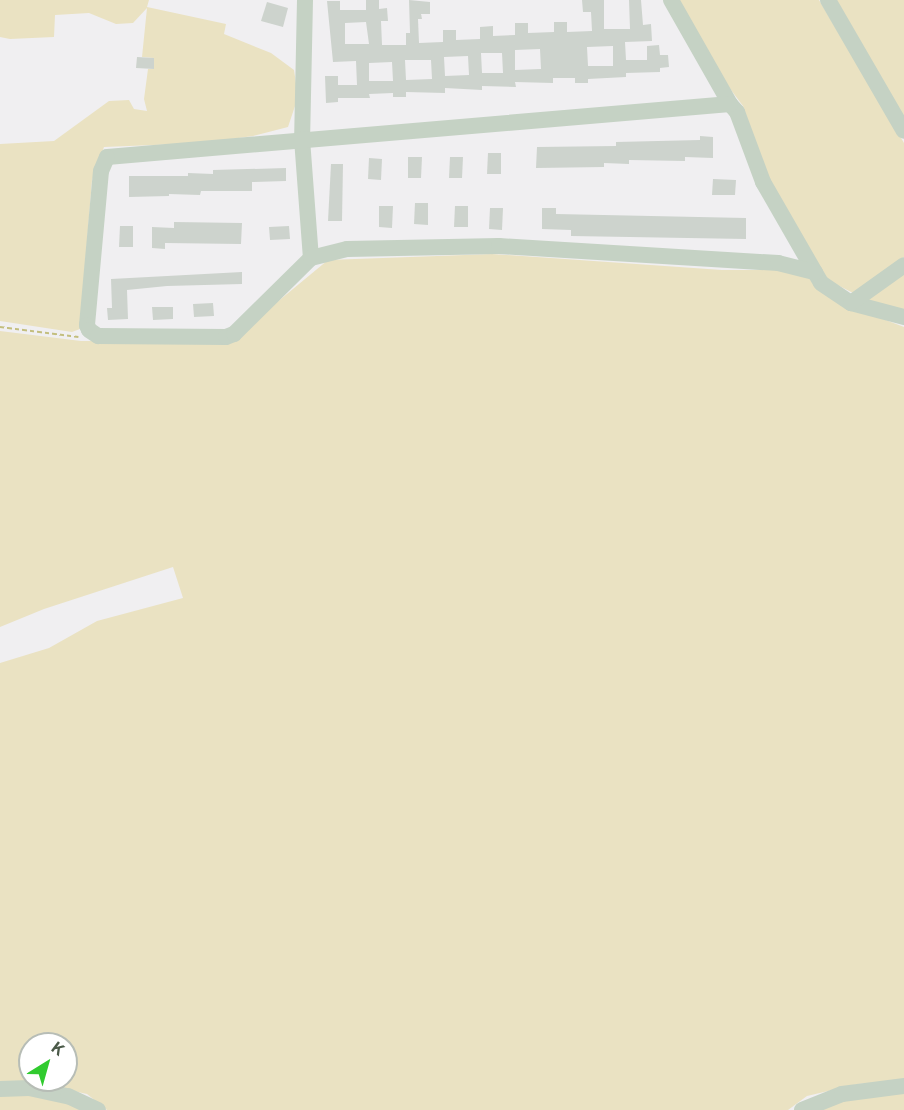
<!DOCTYPE html>
<style>
body{margin:0}
#map{position:relative;width:904px;height:1110px;overflow:hidden;background:#f0eff1;font-family:"Public Sans",sans-serif}
div>[style]{position:absolute}
.green>*{inset:0;background:#eae2c2}
.building>*{inset:0;background:#cdd3cd}
.path>*{height:2px;margin-top:-1px;transform-origin:0;background:repeating-linear-gradient(90deg,#c3be7e 0 4.5px,transparent 0 7.5px)}
.minor>*{height:16px;margin:-8px;padding:0 8px;transform-origin:8px;border-radius:8px;background:#c5d2c4}
span{translate:-50% -50%;white-space:nowrap;text-align:center;line-height:1.15;-webkit-text-stroke:4.5px #fff;paint-order:stroke}
.north{position:absolute;left:18px;top:1032px;width:60px;height:60px;box-sizing:border-box;background:#fff;border:2px solid #b7bdb6;border-radius:50%;rotate:37deg;font-size:16px;font-weight:700;line-height:24px;text-align:center;color:#4b5a49}
.north::after{content:'';display:block;margin:auto;width:21px;height:27px;background:#31cb2f;clip-path:polygon(50% 0,100% 100%,50% 72%,0 100%)}
</style>
<div id="map">
<div class="green">
<i style="clip-path:polygon(0 0,149px 0,147px 7px,226px 24px,224px 34px,271px 53px,294px 70px,298px 97px,288px 127px,253px 136px,203px 143px,104px 147px,92px 180px,80px 329px,72px 332px,0 321px,0 144px,54px 141px,109px 101px,129px 100px,134px 109px,147px 111px,144px 99px,148px 69px,154px 69px,154px 58px,142px 57px,147px 8px,133px 23px,116px 24px,89px 13px,55px 15px,54px 37px,10px 39px,0 37px)"></i>
<i style="clip-path:polygon(679px 0,819px 0,904px 143px,904px 257px,853px 293px,824px 278px,766px 176px,743px 106px,719px 74px)"></i>
<i style="clip-path:polygon(835px 0,904px 0,904px 122px)"></i>
<i style="clip-path:polygon(evenodd,492px 254px,722px 270px,797px 270px,849px 306px,904px 327px,904px 1081px,858px 1084px,807px 1096px,788px 1110px,107px 1110px,87px 1094px,33px 1082px,0 1083px,0 663px,49px 648px,97px 621px,183px 598px,173px 567px,44px 609px,0 627px,0 331px,81px 341px,230px 341px,328px 260px,492px 254px,30px 1044px,66px 1044px,66px 1080px,30px 1080px,30px 1044px)"></i>
<i style="clip-path:polygon(904px 273px,904px 311px,865px 300px)"></i>
<i style="clip-path:polygon(904px 1091px,904px 1110px,817px 1110px,843px 1097px)"></i>
<i style="clip-path:polygon(0 1094px,43px 1095px,89px 1110px,0 1110px)"></i>
</div>
<div class="building">
<i style="clip-path:polygon(evenodd,366px 0,379px 0,379px 9px,387px 8px,388px 21px,381px 21px,382px 45px,406px 45px,406px 33px,410px 33px,409px 0,430px 2px,430px 14px,421px 14px,422px 19px,418px 19px,419px 43px,443px 42px,443px 30px,456px 30px,456px 40px,480px 39px,480px 27px,493px 26px,493px 36px,515px 35px,515px 23px,528px 23px,528px 33px,554px 32px,554px 22px,567px 22px,567px 32px,592px 31px,591px 12px,583px 12px,582px 0,604px 0,604px 29px,630px 29px,629px 0,641px 0,643px 25px,651px 24px,652px 41px,625px 42px,626px 60px,647px 60px,647px 46px,659px 45px,660px 55px,668px 55px,669px 67px,660px 68px,660px 72px,626px 73px,626px 77px,588px 79px,588px 83px,575px 83px,575px 78px,553px 78px,553px 83px,515px 82px,516px 87px,482px 86px,482px 90px,445px 88px,445px 93px,406px 92px,406px 97px,393px 97px,393px 93px,369px 94px,370px 98px,338px 98px,338px 102px,326px 103px,325px 76px,338px 76px,338px 85px,357px 85px,356px 61px,333px 62px,327px 1px,340px 1px,340px 10px,366px 10px,366px 0,366px 22px,369px 44px,345px 44px,345px 23px,366px 22px,366px 0,613px 46px,613px 66px,588px 66px,587px 47px,613px 46px,366px 0,540px 49px,541px 69px,515px 70px,515px 50px,540px 49px,366px 0,481px 53px,502px 53px,503px 73px,482px 73px,481px 53px,366px 0,468px 56px,469px 75px,445px 76px,444px 57px,468px 56px,366px 0,405px 60px,431px 60px,432px 79px,406px 80px,405px 60px,366px 0,392px 62px,393px 81px,369px 81px,369px 63px,392px 62px)"></i>
<i style="clip-path:polygon(267px 2px,288px 8px,283px 27px,261px 21px)"></i>
<i style="clip-path:polygon(137px 57px,154px 58px,154px 69px,136px 68px)"></i>
<i style="clip-path:polygon(700px 136px,713px 137px,713px 158px,685px 157px,685px 161px,629px 160px,629px 164px,604px 163px,604px 167px,536px 168px,537px 147px,616px 146px,616px 142px,700px 140px)"></i>
<i style="clip-path:polygon(488px 153px,501px 153px,501px 174px,487px 174px)"></i>
<i style="clip-path:polygon(408px 157px,422px 157px,421px 178px,408px 178px)"></i>
<i style="clip-path:polygon(450px 157px,463px 157px,462px 178px,449px 178px)"></i>
<i style="clip-path:polygon(369px 158px,382px 159px,381px 180px,368px 179px)"></i>
<i style="clip-path:polygon(331px 164px,343px 164px,342px 221px,328px 221px)"></i>
<i style="clip-path:polygon(286px 168px,286px 181px,252px 182px,252px 191px,201px 191px,200px 195px,169px 194px,169px 196px,129px 197px,129px 176px,188px 176px,188px 173px,213px 174px,213px 170px)"></i>
<i style="clip-path:polygon(713px 179px,736px 180px,735px 195px,712px 195px)"></i>
<i style="clip-path:polygon(415px 203px,428px 203px,428px 225px,414px 224px)"></i>
<i style="clip-path:polygon(379px 206px,393px 206px,392px 228px,379px 227px)"></i>
<i style="clip-path:polygon(455px 206px,468px 206px,468px 227px,454px 227px)"></i>
<i style="clip-path:polygon(490px 208px,503px 208px,502px 230px,489px 229px)"></i>
<i style="clip-path:polygon(542px 208px,556px 208px,556px 214px,746px 218px,746px 239px,571px 236px,571px 230px,542px 229px)"></i>
<i style="clip-path:polygon(174px 222px,242px 223px,241px 244px,165px 243px,165px 249px,152px 248px,152px 227px,174px 228px)"></i>
<i style="clip-path:polygon(120px 226px,133px 226px,133px 247px,119px 247px)"></i>
<i style="clip-path:polygon(289px 226px,290px 239px,270px 240px,269px 227px)"></i>
<i style="clip-path:polygon(242px 272px,242px 284px,167px 286px,127px 290px,128px 319px,108px 320px,107px 308px,112px 308px,111px 279px)"></i>
<i style="clip-path:polygon(213px 303px,214px 316px,194px 317px,193px 304px)"></i>
<i style="clip-path:polygon(152px 307px,173px 307px,173px 319px,153px 320px)"></i>
</div>
<div class="path">
<i style="left:0;top:327px;width:79px;rotate:7.3deg"></i>
</div>
<div class="minor">
<i style="left:305px;top:0;width:139px;rotate:91.2deg"></i>
<i style="left:302px;top:139px;width:119px;rotate:85.7deg"></i>
<i style="left:671px;top:0;width:120px;rotate:60.4deg"></i>
<i style="left:730px;top:104px;width:11px;rotate:49deg"></i>
<i style="left:737px;top:112px;width:75px;rotate:69.6deg"></i>
<i style="left:763px;top:182px;width:116px;rotate:60.1deg"></i>
<i style="left:821px;top:283px;width:36px;rotate:34deg"></i>
<i style="left:851px;top:303px;width:55px;rotate:14.8deg"></i>
<i style="left:828px;top:0;width:151px;rotate:59.9deg"></i>
<i style="left:730px;top:104px;width:625px;rotate:175.14deg"></i>
<i style="left:107px;top:157px;width:15px;rotate:113deg"></i>
<i style="left:101px;top:171px;width:155px;rotate:95.2deg"></i>
<i style="left:87px;top:325px;width:5px;rotate:68deg"></i>
<i style="left:89px;top:330px;width:11px;rotate:34deg"></i>
<i style="left:98px;top:336px;width:128px;rotate:0.4deg"></i>
<i style="left:226px;top:337px;width:9px;rotate:-21deg"></i>
<i style="left:234px;top:334px;width:108px;rotate:-44.6deg"></i>
<i style="left:311px;top:258px;width:37px;rotate:-14deg"></i>
<i style="left:347px;top:249px;width:152px;rotate:-1.1deg"></i>
<i style="left:499px;top:246px;width:280px;rotate:3.5deg"></i>
<i style="left:778px;top:263px;width:38px;rotate:14deg"></i>
<i style="left:851px;top:303px;width:65px;rotate:-35.6deg"></i>
<i style="left:0;top:1089px;width:29px;rotate:-2deg"></i>
<i style="left:29px;top:1088px;width:40px;rotate:12deg"></i>
<i style="left:68px;top:1096px;width:33px;rotate:25deg"></i>
<i style="left:802px;top:1110px;width:43px;rotate:-21.8deg"></i>
<i style="left:842px;top:1094px;width:63px;rotate:-7.4deg"></i>
</div>
<div class="north">K</div>
</div>
